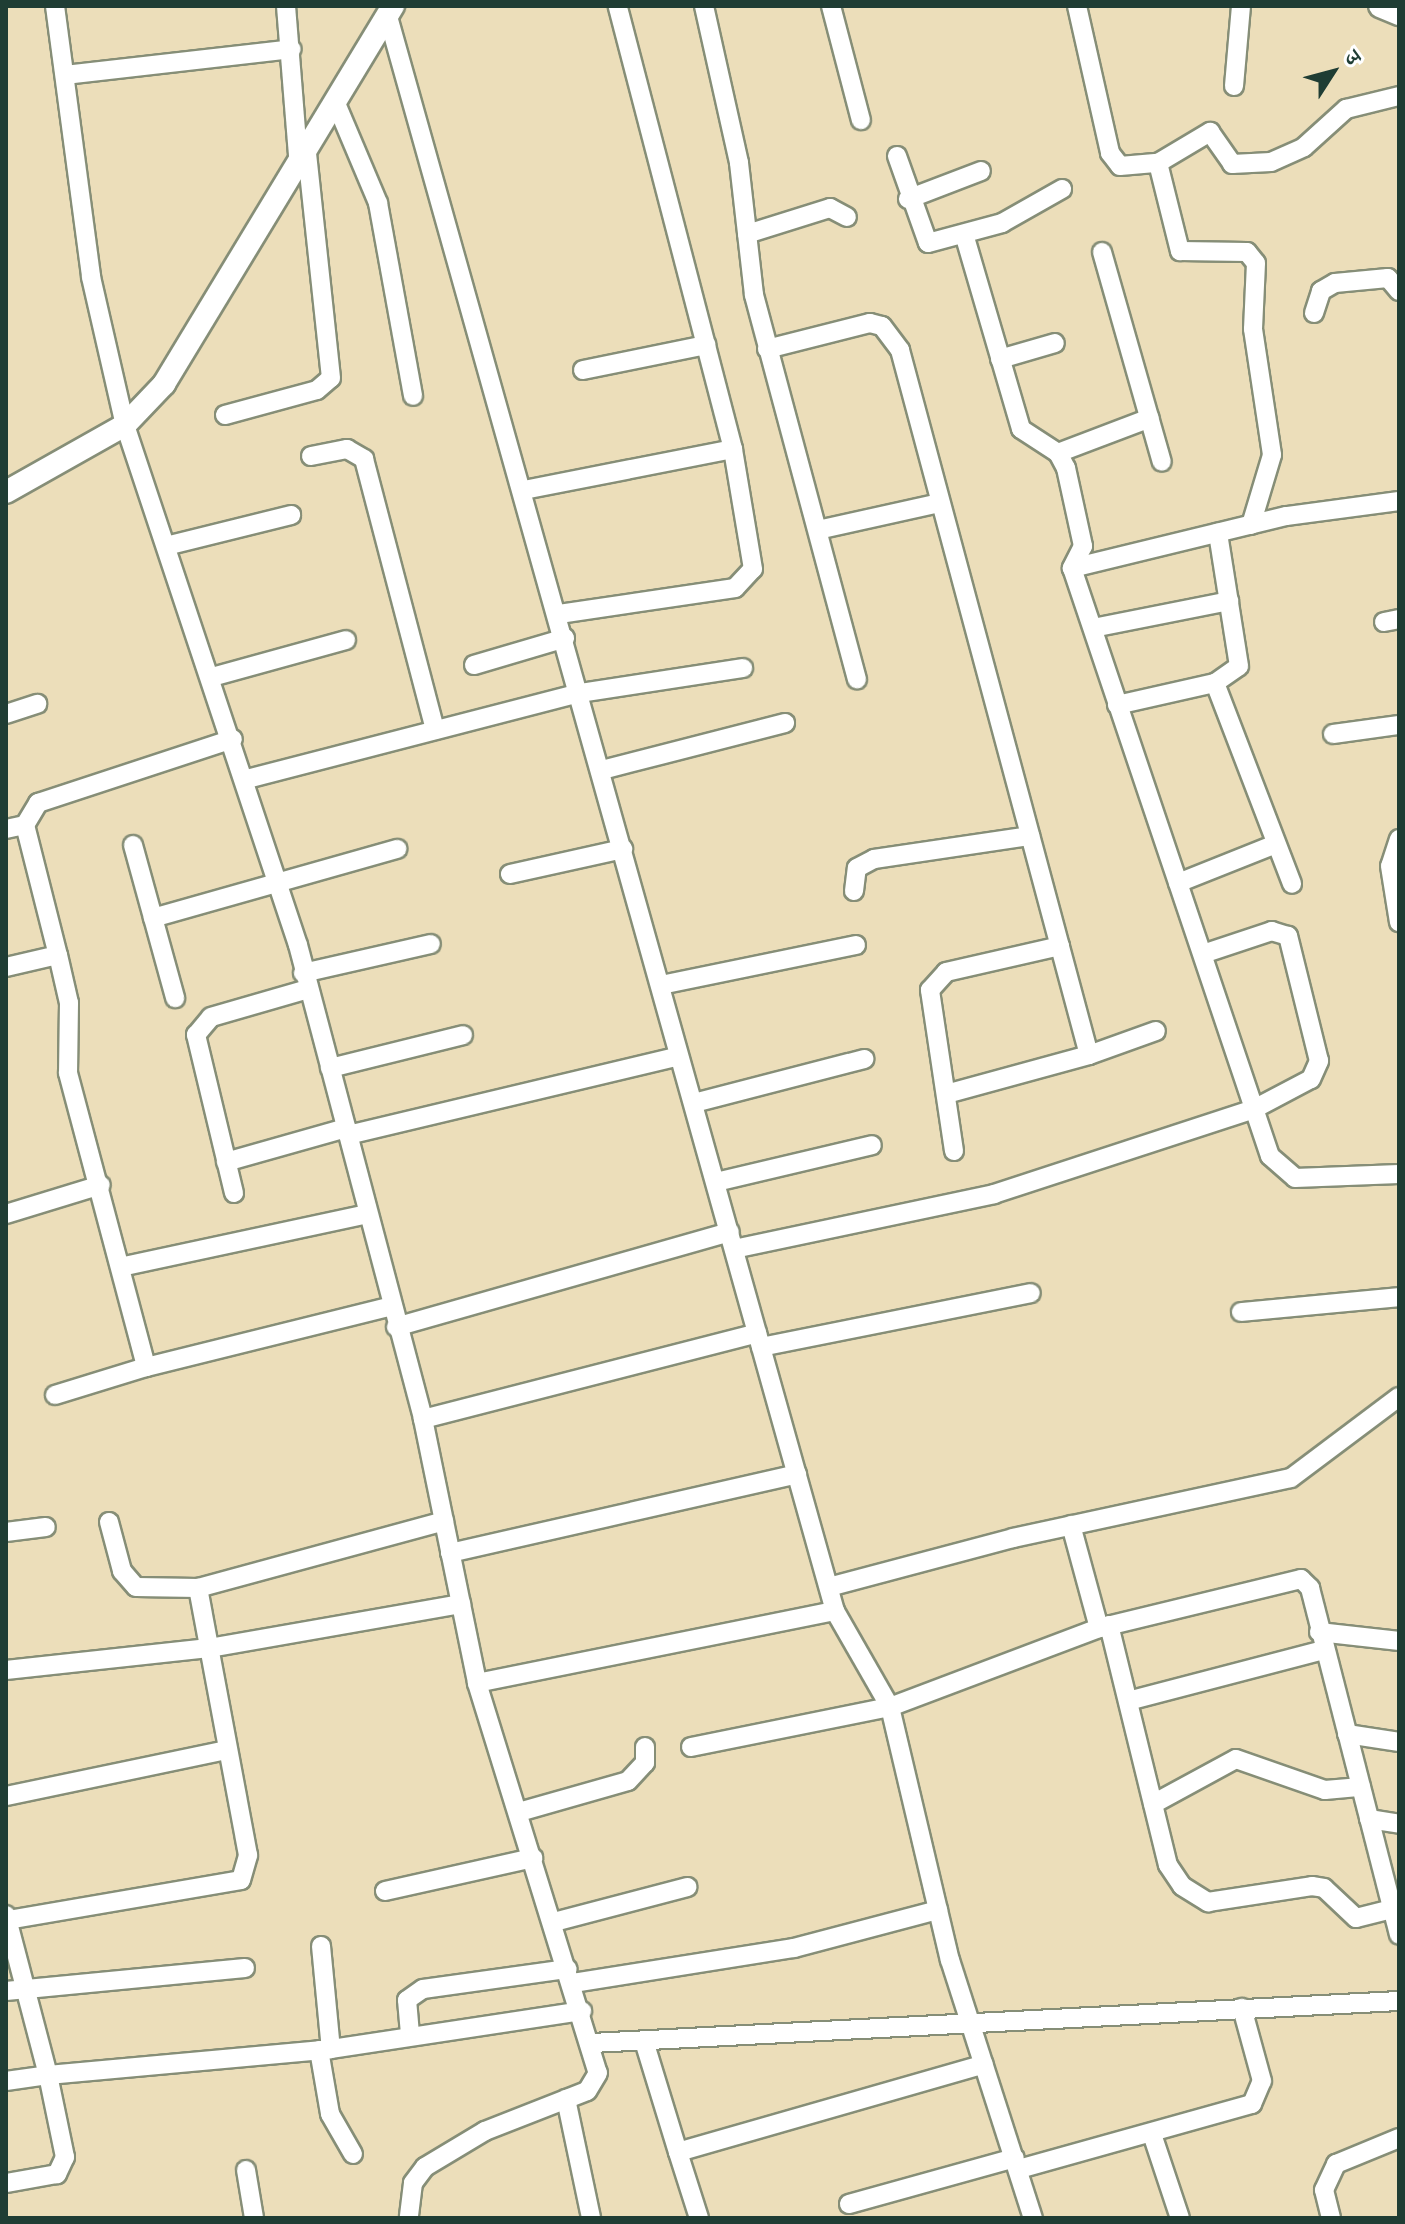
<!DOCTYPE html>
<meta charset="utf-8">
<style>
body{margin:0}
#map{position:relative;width:1405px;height:2224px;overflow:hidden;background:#ecdeba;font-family:"EB Garamond","Noto Serif Devanagari",serif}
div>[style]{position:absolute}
.roads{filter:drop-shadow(2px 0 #868e77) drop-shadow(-2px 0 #868e77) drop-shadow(0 2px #868e77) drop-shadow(0 -2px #868e77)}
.minor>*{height:18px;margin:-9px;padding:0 9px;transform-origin:9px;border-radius:9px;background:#fff}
.tertiary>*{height:22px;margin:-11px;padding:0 11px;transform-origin:11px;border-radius:11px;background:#fff}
span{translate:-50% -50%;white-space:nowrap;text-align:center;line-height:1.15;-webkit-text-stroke:7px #fff;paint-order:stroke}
.frame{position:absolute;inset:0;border:8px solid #1f3d34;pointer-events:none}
.north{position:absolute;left:1293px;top:32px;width:80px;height:80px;-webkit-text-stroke:6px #fff;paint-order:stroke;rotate:54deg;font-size:22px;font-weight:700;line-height:32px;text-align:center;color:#1f3d34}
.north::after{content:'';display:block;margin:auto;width:28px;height:36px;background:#1f3d34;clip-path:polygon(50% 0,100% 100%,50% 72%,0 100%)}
</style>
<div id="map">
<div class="roads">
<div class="minor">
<i style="left:55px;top:6px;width:273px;rotate:82.4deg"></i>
<i style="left:91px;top:277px;width:152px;rotate:77.1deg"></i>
<i style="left:125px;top:425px;width:548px;rotate:71.6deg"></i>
<i style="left:298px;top:945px;width:490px;rotate:75.2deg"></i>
<i style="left:423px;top:1419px;width:269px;rotate:78.4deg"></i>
<i style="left:477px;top:1683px;width:408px;rotate:72.8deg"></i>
<i style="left:598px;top:2073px;width:21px;rotate:121deg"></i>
<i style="left:587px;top:2091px;width:110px;rotate:158.6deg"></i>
<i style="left:485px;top:2131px;width:70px;rotate:149deg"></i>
<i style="left:425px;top:2167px;width:20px;rotate:127deg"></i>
<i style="left:413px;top:2183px;width:35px;rotate:97deg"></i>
<i style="left:286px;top:6px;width:161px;rotate:85.4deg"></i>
<i style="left:704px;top:6px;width:161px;rotate:77.4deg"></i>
<i style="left:739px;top:163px;width:133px;rotate:83.5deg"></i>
<i style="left:754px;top:295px;width:398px;rotate:75deg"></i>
<i style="left:831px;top:6px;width:118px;rotate:75.3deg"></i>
<i style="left:1077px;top:6px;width:151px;rotate:77.3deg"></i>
<i style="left:1110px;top:153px;width:16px;rotate:52deg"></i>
<i style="left:1120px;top:166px;width:38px;rotate:-5deg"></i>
<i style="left:1158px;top:163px;width:61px;rotate:-30.8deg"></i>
<i style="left:1210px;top:132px;width:39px;rotate:55deg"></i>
<i style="left:1232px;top:164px;width:39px;rotate:-3deg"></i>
<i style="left:1271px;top:162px;width:36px;rotate:-24deg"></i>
<i style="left:1304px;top:147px;width:57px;rotate:-42.1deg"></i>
<i style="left:1346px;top:109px;width:55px;rotate:-13.8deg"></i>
<i style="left:387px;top:13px;width:1660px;rotate:74.34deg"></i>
<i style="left:835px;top:1611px;width:111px;rotate:60.2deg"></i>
<i style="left:890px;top:1707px;width:260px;rotate:76.7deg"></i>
<i style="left:950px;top:1960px;width:271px;rotate:72.2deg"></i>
<i style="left:65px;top:75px;width:228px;rotate:-6.5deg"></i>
<i style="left:1234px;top:86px;width:80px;rotate:-85deg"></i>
<i style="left:335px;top:101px;width:111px;rotate:67.1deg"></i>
<i style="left:378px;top:203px;width:196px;rotate:79.7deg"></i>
<i style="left:897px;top:156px;width:92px;rotate:70.4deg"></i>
<i style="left:928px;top:243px;width:77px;rotate:-15.1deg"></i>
<i style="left:1002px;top:223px;width:69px;rotate:-29.5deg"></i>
<i style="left:1158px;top:163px;width:91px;rotate:76deg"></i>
<i style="left:1180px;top:251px;width:67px;rotate:0.9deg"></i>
<i style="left:1247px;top:252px;width:14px;rotate:51deg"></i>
<i style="left:1256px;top:263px;width:66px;rotate:92.6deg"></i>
<i style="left:1253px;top:329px;width:127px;rotate:81.4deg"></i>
<i style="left:1272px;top:455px;width:73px;rotate:106.7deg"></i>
<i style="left:908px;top:199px;width:78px;rotate:-21deg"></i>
<i style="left:747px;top:234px;width:87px;rotate:-17.4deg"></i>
<i style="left:830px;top:208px;width:19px;rotate:28deg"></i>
<i style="left:964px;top:234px;width:203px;rotate:73.7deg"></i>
<i style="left:1021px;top:429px;width:44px;rotate:33deg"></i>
<i style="left:1058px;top:453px;width:17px;rotate:62deg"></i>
<i style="left:1066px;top:468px;width:80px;rotate:77.7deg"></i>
<i style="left:1083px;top:546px;width:25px;rotate:117deg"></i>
<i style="left:1102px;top:252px;width:218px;rotate:74.1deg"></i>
<i style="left:1314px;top:313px;width:23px;rotate:-72deg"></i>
<i style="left:1321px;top:291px;width:16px;rotate:-30deg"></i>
<i style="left:1335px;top:283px;width:53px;rotate:-5.4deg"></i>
<i style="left:1388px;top:278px;width:17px;rotate:50deg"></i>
<i style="left:767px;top:349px;width:106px;rotate:-14.2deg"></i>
<i style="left:870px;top:323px;width:12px;rotate:14deg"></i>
<i style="left:882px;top:326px;width:30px;rotate:53deg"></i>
<i style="left:900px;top:350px;width:730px;rotate:74.99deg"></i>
<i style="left:1089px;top:1055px;width:148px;rotate:164.7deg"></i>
<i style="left:1000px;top:359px;width:57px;rotate:-16.2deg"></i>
<i style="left:583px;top:370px;width:126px;rotate:-11.5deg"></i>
<i style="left:225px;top:415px;width:95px;rotate:-15.2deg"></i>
<i style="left:317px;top:390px;width:18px;rotate:-41deg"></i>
<i style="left:331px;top:378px;width:227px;rotate:-96.1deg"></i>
<i style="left:1058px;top:453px;width:98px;rotate:-20.8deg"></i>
<i style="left:311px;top:456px;width:37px;rotate:-11deg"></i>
<i style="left:347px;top:449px;width:20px;rotate:30deg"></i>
<i style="left:364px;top:459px;width:280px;rotate:75.3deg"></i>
<i style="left:524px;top:490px;width:213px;rotate:-11.1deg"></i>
<i style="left:1399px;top:501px;width:114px;rotate:172.4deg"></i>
<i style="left:1286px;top:516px;width:220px;rotate:166.3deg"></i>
<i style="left:1072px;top:568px;width:620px;rotate:71.39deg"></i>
<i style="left:1270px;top:1156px;width:33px;rotate:41deg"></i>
<i style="left:1295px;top:1178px;width:104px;rotate:-2.2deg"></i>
<i style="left:822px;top:529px;width:116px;rotate:-12.5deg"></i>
<i style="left:166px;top:546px;width:129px;rotate:-13.9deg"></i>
<i style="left:559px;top:614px;width:178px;rotate:-8.4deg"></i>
<i style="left:735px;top:588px;width:26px;rotate:-47deg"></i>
<i style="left:753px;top:569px;width:122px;rotate:-99.5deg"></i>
<i style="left:733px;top:449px;width:458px;rotate:-104.6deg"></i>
<i style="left:1384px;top:622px;width:15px;rotate:-11deg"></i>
<i style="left:1093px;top:628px;width:139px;rotate:-11.2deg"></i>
<i style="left:474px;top:665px;width:95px;rotate:-16.5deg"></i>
<i style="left:212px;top:677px;width:139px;rotate:-15.4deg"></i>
<i style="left:1215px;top:683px;width:215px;rotate:69deg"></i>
<i style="left:1117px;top:705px;width:100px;rotate:-12.7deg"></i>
<i style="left:1215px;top:683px;width:29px;rotate:-35deg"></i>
<i style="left:1239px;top:666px;width:135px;rotate:-99deg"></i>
<i style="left:6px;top:714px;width:33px;rotate:-18deg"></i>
<i style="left:1333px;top:734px;width:67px;rotate:-7.8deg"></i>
<i style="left:602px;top:770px;width:189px;rotate:-14.4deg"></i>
<i style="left:247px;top:779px;width:344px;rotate:-14.5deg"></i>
<i style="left:580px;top:693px;width:165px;rotate:-8.7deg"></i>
<i style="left:25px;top:825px;width:26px;rotate:-59deg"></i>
<i style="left:38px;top:803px;width:205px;rotate:-18.2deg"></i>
<i style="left:6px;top:829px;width:19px;rotate:-12deg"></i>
<i style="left:25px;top:825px;width:134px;rotate:75.8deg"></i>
<i style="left:58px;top:955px;width:49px;rotate:77.1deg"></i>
<i style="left:69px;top:1003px;width:70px;rotate:90.8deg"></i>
<i style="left:68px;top:1073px;width:304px;rotate:75.1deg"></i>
<i style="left:146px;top:1367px;width:253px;rotate:-13.9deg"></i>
<i style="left:1399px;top:839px;width:28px;rotate:108deg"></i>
<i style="left:1390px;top:866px;width:57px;rotate:80.9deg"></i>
<i style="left:133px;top:845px;width:159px;rotate:74.6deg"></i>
<i style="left:510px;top:874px;width:116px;rotate:-12.5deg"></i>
<i style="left:1178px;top:883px;width:105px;rotate:-21.7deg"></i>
<i style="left:854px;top:891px;width:23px;rotate:-83deg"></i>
<i style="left:857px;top:868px;width:19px;rotate:-28deg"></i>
<i style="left:874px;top:859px;width:158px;rotate:-8.4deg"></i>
<i style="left:153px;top:918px;width:254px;rotate:-15.8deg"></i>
<i style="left:6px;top:967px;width:53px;rotate:-13deg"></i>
<i style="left:303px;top:973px;width:131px;rotate:-12.8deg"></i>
<i style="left:661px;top:985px;width:199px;rotate:-11.6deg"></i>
<i style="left:1089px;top:1055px;width:71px;rotate:-19.7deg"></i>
<i style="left:330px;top:1068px;width:137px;rotate:-13.9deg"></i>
<i style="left:694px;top:1103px;width:176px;rotate:-14.5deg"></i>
<i style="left:348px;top:1135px;width:340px;rotate:-13.4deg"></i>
<i style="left:954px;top:1151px;width:163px;rotate:-98.5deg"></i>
<i style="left:930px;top:990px;width:24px;rotate:-48deg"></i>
<i style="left:946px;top:972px;width:117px;rotate:-12.8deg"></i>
<i style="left:226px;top:1162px;width:125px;rotate:-15.8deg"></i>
<i style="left:716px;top:1182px;width:160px;rotate:-13.3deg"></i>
<i style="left:234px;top:1193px;width:163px;rotate:-103.5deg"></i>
<i style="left:196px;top:1035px;width:23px;rotate:-50deg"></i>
<i style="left:211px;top:1017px;width:101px;rotate:-16.1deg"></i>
<i style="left:6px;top:1214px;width:99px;rotate:-17deg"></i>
<i style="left:734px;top:1249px;width:266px;rotate:-11.9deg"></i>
<i style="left:994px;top:1194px;width:274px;rotate:-18.1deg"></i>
<i style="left:1254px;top:1109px;width:64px;rotate:-27.8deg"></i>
<i style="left:1311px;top:1079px;width:20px;rotate:-66deg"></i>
<i style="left:1319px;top:1061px;width:129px;rotate:-103.9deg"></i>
<i style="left:1288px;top:936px;width:17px;rotate:-163deg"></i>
<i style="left:1272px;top:931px;width:73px;rotate:161.6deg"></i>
<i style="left:125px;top:1266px;width:248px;rotate:-12.1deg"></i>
<i style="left:1241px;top:1312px;width:159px;rotate:-5.4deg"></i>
<i style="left:396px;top:1327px;width:347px;rotate:-15.9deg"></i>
<i style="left:761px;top:1347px;width:275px;rotate:-11.3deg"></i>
<i style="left:55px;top:1395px;width:95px;rotate:-17.1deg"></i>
<i style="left:423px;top:1419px;width:345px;rotate:-14.4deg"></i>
<i style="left:109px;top:1522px;width:51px;rotate:75.1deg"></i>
<i style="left:122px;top:1571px;width:21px;rotate:49deg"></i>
<i style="left:136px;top:1587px;width:62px;rotate:0.9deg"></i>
<i style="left:1071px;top:1525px;width:107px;rotate:74.8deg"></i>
<i style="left:6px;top:1532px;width:40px;rotate:-7.1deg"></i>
<i style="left:450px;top:1553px;width:356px;rotate:-12.8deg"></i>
<i style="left:829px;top:1587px;width:190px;rotate:-14.9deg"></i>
<i style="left:1013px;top:1538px;width:284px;rotate:-12.2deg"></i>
<i style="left:1291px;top:1478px;width:135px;rotate:-36.9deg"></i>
<i style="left:1109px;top:1625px;width:247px;rotate:76.2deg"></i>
<i style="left:1168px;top:1865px;width:25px;rotate:56deg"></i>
<i style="left:1182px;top:1886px;width:31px;rotate:32deg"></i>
<i style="left:1208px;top:1902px;width:105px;rotate:-8.7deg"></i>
<i style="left:1312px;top:1886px;width:12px;rotate:9deg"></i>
<i style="left:1324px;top:1888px;width:44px;rotate:43.2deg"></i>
<i style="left:1356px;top:1918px;width:38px;rotate:-14deg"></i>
<i style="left:1319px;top:1632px;width:81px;rotate:6.4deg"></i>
<i style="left:6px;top:1670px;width:204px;rotate:-6.2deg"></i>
<i style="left:209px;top:1648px;width:256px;rotate:-9.9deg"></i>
<i style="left:477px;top:1683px;width:365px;rotate:-11.4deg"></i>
<i style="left:1128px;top:1701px;width:203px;rotate:-14.6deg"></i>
<i style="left:1347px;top:1734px;width:53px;rotate:8.7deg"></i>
<i style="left:691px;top:1747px;width:203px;rotate:-11.4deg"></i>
<i style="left:890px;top:1707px;width:223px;rotate:-20.7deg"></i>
<i style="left:1099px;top:1628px;width:208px;rotate:-13.6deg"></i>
<i style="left:1301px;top:1579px;width:13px;rotate:45deg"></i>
<i style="left:1310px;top:1588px;width:358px;rotate:75.6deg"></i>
<i style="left:6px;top:1796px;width:226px;rotate:-11.8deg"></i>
<i style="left:1153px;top:1804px;width:94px;rotate:-28.5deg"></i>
<i style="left:1236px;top:1759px;width:94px;rotate:19.2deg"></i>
<i style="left:1325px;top:1790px;width:36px;rotate:-5deg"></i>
<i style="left:519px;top:1812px;width:113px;rotate:-15.9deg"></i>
<i style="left:628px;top:1781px;width:25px;rotate:-47deg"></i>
<i style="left:645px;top:1763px;width:16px;rotate:-90deg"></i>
<i style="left:1369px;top:1819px;width:30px;rotate:9deg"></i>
<i style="left:385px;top:1891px;width:152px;rotate:-12.6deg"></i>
<i style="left:6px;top:1915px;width:165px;rotate:75.3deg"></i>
<i style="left:48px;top:2075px;width:284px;rotate:-5.2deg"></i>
<i style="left:331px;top:2049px;width:254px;rotate:-8.6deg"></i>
<i style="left:8px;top:1920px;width:236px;rotate:-9.7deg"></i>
<i style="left:241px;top:1880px;width:26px;rotate:-74deg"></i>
<i style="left:248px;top:1855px;width:272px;rotate:-100.6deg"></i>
<i style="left:198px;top:1588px;width:255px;rotate:-15.2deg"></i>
<i style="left:554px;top:1922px;width:138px;rotate:-14.7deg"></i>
<i style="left:321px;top:1946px;width:103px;rotate:84.5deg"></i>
<i style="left:573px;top:1983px;width:224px;rotate:-9deg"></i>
<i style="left:794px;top:1948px;width:149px;rotate:-14.8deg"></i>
<i style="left:6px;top:1991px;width:240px;rotate:-5.5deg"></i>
<i style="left:410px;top:2034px;width:34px;rotate:-95deg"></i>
<i style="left:407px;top:2000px;width:19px;rotate:-35deg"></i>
<i style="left:423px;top:1989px;width:146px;rotate:-7.9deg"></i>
<i style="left:644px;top:2041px;width:116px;rotate:73deg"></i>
<i style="left:592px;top:2043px;width:808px;rotate:-2.98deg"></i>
<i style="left:319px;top:2050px;width:65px;rotate:80.2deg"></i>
<i style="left:330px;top:2114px;width:46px;rotate:60.1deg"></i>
<i style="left:6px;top:2081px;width:42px;rotate:-8.1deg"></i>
<i style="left:48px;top:2075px;width:84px;rotate:78.3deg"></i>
<i style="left:65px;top:2157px;width:19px;rotate:115deg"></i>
<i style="left:57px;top:2174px;width:52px;rotate:170deg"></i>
<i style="left:566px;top:2099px;width:122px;rotate:78.1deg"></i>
<i style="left:1153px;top:2137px;width:85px;rotate:71.6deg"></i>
<i style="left:1019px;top:2169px;width:242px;rotate:-15.6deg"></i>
<i style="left:1252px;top:2104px;width:25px;rotate:-67deg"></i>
<i style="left:1262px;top:2081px;width:76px;rotate:-105.3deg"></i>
<i style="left:246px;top:2170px;width:49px;rotate:80.5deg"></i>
<i style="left:849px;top:2204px;width:172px;rotate:-15.5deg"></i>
<i style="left:699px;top:2218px;width:69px;rotate:-107.7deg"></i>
<i style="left:678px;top:2152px;width:318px;rotate:-16deg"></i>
<i style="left:1331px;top:2218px;width:29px;rotate:-104deg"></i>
<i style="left:1324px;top:2190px;width:29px;rotate:-65deg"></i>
<i style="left:1336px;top:2164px;width:68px;rotate:-22.4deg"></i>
</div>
<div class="tertiary">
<i style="left:1380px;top:6px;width:21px;rotate:23deg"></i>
<i style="left:6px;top:492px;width:137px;rotate:-29.4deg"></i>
<i style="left:125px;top:425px;width:57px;rotate:-46.4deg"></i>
<i style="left:164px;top:384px;width:442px;rotate:-58.8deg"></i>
</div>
</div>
<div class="frame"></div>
<div class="north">उ</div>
</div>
